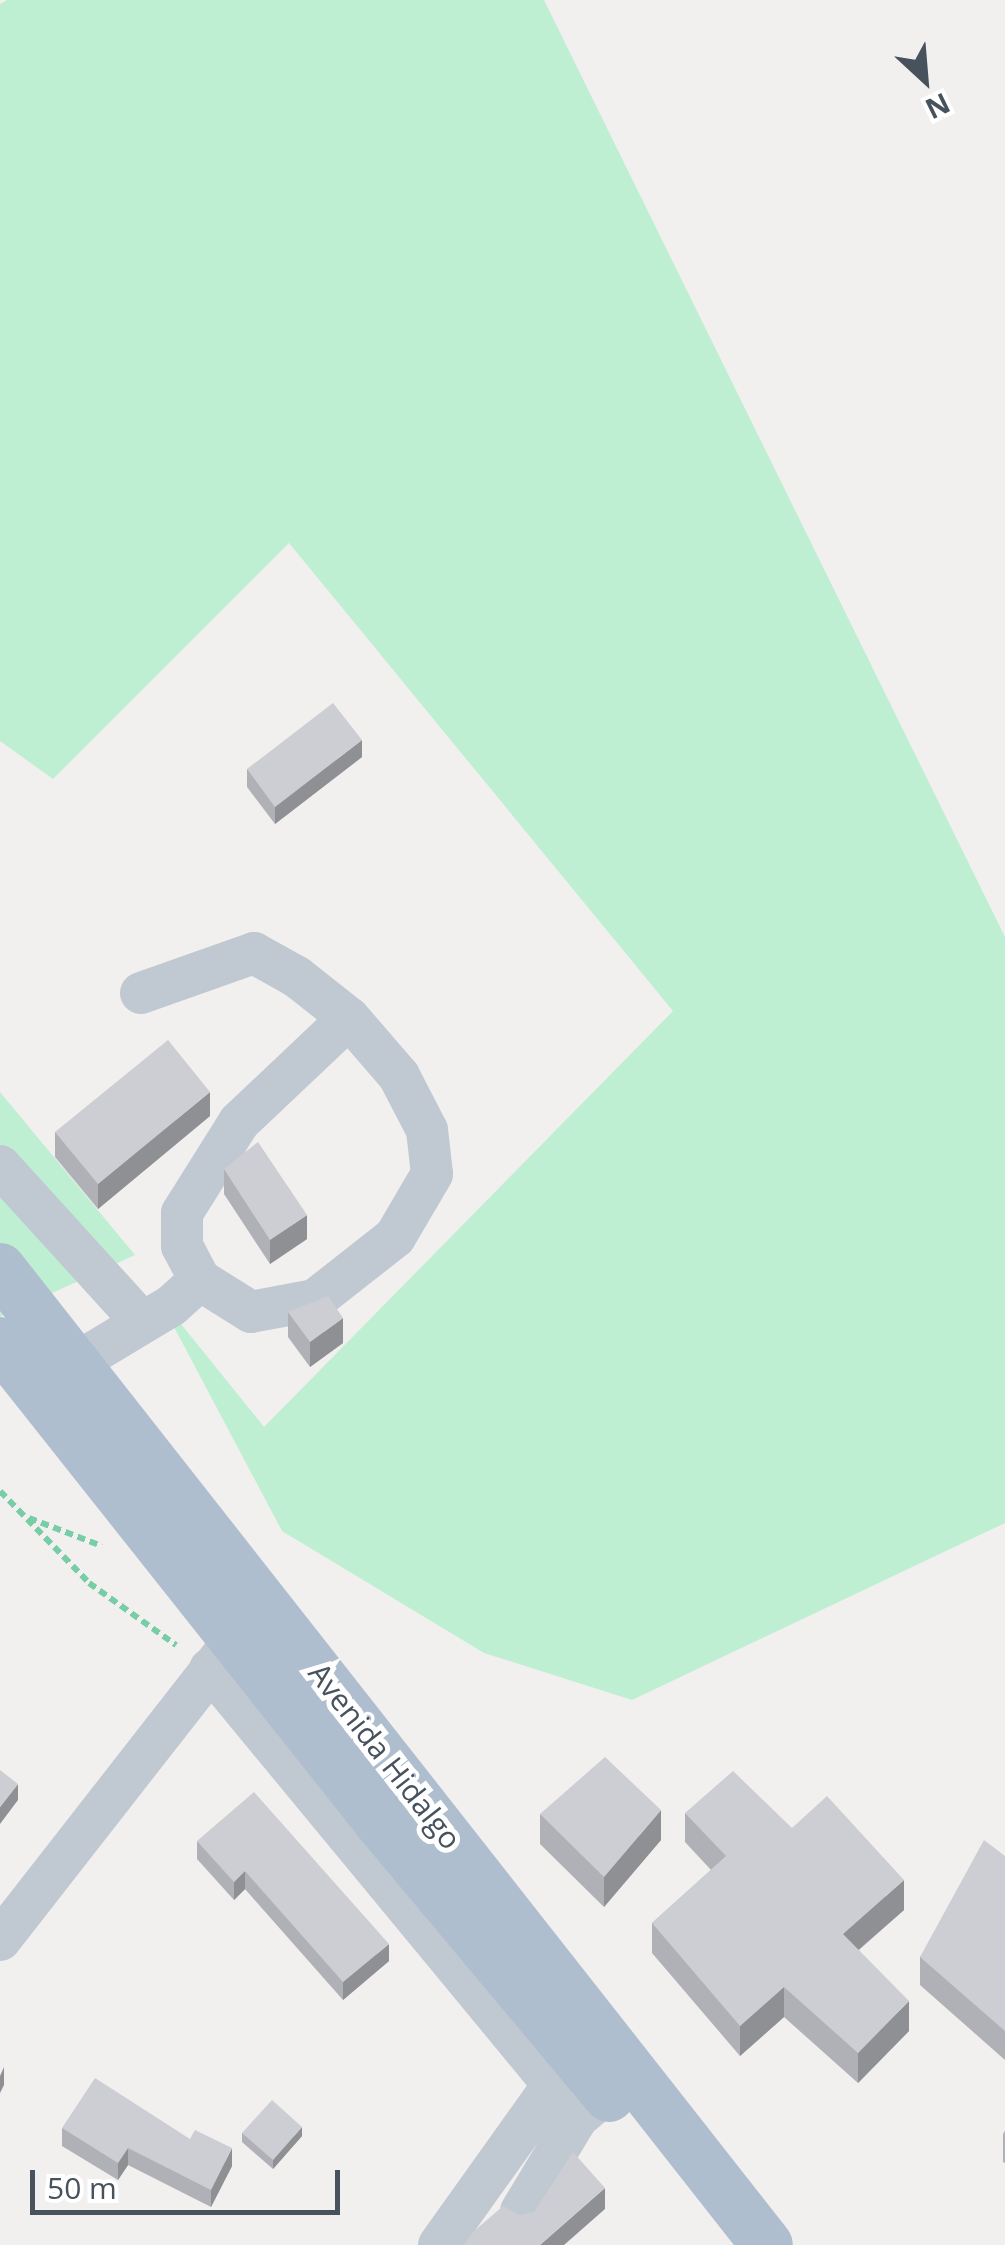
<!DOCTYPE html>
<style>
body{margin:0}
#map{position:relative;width:1005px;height:2245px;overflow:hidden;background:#f2efef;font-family:"Open Sans",sans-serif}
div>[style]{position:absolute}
.green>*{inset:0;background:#beefd3}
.path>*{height:6px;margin-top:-3px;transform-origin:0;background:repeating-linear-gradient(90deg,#77cda6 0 8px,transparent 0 13px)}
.minor>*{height:42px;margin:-21px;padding:0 21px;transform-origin:21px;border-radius:21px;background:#c0c9d1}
.major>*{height:52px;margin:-26px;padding:0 26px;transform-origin:26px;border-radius:26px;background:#afbece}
.wall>*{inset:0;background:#afb1b6}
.shaded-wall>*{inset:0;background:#8f9094}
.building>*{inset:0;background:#ccced4}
span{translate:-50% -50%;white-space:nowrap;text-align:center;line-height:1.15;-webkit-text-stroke:10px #fff;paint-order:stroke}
.street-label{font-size:30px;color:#47525d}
.north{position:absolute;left:875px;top:30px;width:100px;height:100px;-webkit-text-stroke:8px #fff;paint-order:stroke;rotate:154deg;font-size:28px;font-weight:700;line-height:40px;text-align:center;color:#47525d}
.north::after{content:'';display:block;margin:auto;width:35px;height:45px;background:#47525d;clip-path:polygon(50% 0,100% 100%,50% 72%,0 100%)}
.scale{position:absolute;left:30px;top:2170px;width:310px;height:45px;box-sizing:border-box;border:5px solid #47525d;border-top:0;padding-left:12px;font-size:30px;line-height:35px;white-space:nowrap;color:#47525d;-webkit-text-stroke:8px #fff;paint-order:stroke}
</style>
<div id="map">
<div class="green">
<i style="clip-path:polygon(7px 0,544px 0,1005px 937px,1005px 1523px,632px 1700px,484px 1653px,282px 1531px,156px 1293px,264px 1427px,673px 1011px,289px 543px,53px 779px,0 741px,0 4px)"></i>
<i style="clip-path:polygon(0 1092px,135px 1255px,0 1317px)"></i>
</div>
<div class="path">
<i style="left:0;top:1491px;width:128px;rotate:45.9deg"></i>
<i style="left:89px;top:1583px;width:107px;rotate:35.5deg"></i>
<i style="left:29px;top:1518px;width:78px;rotate:21deg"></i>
</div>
<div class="minor">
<i style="left:141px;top:993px;width:120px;rotate:-19.5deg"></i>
<i style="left:254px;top:953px;width:49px;rotate:29.2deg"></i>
<i style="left:297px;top:977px;width:66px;rotate:38.3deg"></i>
<i style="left:349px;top:1018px;width:77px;rotate:49.2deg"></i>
<i style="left:399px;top:1076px;width:61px;rotate:62.6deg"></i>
<i style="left:427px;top:1130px;width:44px;rotate:83.5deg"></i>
<i style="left:432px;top:1174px;width:73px;rotate:120.4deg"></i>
<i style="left:395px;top:1237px;width:102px;rotate:141.8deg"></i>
<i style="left:315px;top:1300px;width:65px;rotate:169.4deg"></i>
<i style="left:251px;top:1312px;width:60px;rotate:-147.9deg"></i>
<i style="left:200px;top:1280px;width:38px;rotate:-118deg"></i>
<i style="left:182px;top:1246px;width:33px;rotate:-90deg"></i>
<i style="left:182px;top:1213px;width:107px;rotate:-57.9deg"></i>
<i style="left:239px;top:1122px;width:151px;rotate:-43.4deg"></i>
<i style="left:0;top:1166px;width:211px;rotate:47.7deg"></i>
<i style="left:46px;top:1381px;width:146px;rotate:-31deg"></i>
<i style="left:171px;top:1306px;width:39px;rotate:-42deg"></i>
<i style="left:210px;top:1669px;width:537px;rotate:50.44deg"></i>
<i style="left:0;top:1940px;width:369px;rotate:-52deg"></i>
<i style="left:521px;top:2211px;width:109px;rotate:-58.9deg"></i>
<i style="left:577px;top:2118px;width:71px;rotate:-40.4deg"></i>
<i style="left:439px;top:2245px;width:227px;rotate:-54.5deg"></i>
</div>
<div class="major">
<i style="left:0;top:1269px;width:1241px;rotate:51.84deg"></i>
<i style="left:0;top:1343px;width:611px;rotate:51.57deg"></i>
<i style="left:380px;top:1822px;width:357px;rotate:50.1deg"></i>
</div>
<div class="wall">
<i style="clip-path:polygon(362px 757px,275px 824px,247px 787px,247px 769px)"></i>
<i style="clip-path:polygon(210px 1116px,98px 1209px,55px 1157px,55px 1132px)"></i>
<i style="clip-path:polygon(224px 1169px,307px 1239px,270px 1264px,224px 1194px)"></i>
<i style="clip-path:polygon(288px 1312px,343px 1343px,310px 1367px,288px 1337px)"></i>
<i style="clip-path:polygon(685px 1813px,792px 1828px,904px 1910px,859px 1950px,909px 2031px,858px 2083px,784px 2017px,740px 2056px,652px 1953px,652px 1923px,711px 1870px,685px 1842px)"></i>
<i style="clip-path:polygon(540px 1814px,661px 1840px,604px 1907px,540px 1844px)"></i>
<i style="clip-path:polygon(197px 1841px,389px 1961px,343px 2000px,245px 1889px,234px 1900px,197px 1859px)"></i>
<i style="clip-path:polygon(1005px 1856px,1005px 2060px,920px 1985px,920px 1957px)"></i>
<i style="clip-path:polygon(62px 2128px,190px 2139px,232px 2166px,211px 2207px,128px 2165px,118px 2180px,62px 2146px)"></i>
<i style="clip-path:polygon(1005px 2131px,1005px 2163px,1003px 2162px,1003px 2134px)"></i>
<i style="clip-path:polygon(242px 2133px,302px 2136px,273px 2169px,242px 2142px)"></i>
</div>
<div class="shaded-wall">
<i style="clip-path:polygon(362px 740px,362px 757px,275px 824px,275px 807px)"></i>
<i style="clip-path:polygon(210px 1092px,210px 1116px,98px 1209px,98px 1184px)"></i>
<i style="clip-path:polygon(307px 1215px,307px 1239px,270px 1264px,270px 1240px)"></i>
<i style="clip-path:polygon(343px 1318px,343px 1343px,310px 1367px,310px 1342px)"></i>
<i style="clip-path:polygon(18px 1784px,18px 1800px,0 1824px,0 1807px)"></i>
<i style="clip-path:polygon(661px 1810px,661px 1840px,604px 1907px,604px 1877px)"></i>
<i style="clip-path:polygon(245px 1871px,245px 1889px,234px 1900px,234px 1882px)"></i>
<i style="clip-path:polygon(904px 1880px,904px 1910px,843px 1963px,843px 1934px)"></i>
<i style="clip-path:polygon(389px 1944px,389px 1961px,343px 2000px,343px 1982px)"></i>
<i style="clip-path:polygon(784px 1987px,784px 2017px,740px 2056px,740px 2026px)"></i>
<i style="clip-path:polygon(909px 2001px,909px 2031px,858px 2083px,858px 2053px)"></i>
<i style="clip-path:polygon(4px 2067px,4px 2085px,0 2093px,0 2076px)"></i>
<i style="clip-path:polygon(302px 2127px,302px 2136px,273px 2169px,273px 2160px)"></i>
<i style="clip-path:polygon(128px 2148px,128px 2165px,118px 2180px,118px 2163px)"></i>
<i style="clip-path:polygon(232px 2148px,232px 2166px,211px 2207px,211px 2190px)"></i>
<i style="clip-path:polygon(605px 2188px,605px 2209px,564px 2245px,540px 2245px)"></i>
</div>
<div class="building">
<i style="clip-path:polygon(333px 703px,362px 740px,275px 807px,247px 769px)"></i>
<i style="clip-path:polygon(168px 1040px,210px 1092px,98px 1184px,55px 1132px)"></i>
<i style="clip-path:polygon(258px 1142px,307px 1215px,270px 1240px,224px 1169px)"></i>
<i style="clip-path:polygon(328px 1296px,343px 1318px,310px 1342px,288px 1312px)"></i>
<i style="clip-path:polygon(605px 1757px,661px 1810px,604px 1877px,540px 1814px)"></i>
<i style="clip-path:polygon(0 1770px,18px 1784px,0 1807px)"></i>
<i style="clip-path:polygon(733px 1771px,792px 1828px,827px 1796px,904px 1880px,843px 1934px,909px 2001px,858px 2053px,784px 1987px,740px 2026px,652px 1923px,726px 1856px,685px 1813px)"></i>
<i style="clip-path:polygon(254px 1792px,389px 1944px,343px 1982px,245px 1871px,234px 1882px,197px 1841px)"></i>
<i style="clip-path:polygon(984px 1840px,1005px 1856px,1005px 2031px,920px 1957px)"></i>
<i style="clip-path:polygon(95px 2078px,190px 2139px,195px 2130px,232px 2148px,211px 2190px,128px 2148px,118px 2163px,62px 2128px)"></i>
<i style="clip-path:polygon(272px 2100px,302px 2127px,273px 2160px,242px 2133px)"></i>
<i style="clip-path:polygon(573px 2152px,605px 2188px,540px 2245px,464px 2245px,473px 2232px,503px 2206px,520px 2215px,534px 2212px)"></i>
</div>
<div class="street-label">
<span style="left:385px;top:1756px;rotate:52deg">Avenida Hidalgo</span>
</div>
<div class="north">N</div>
<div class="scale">50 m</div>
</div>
